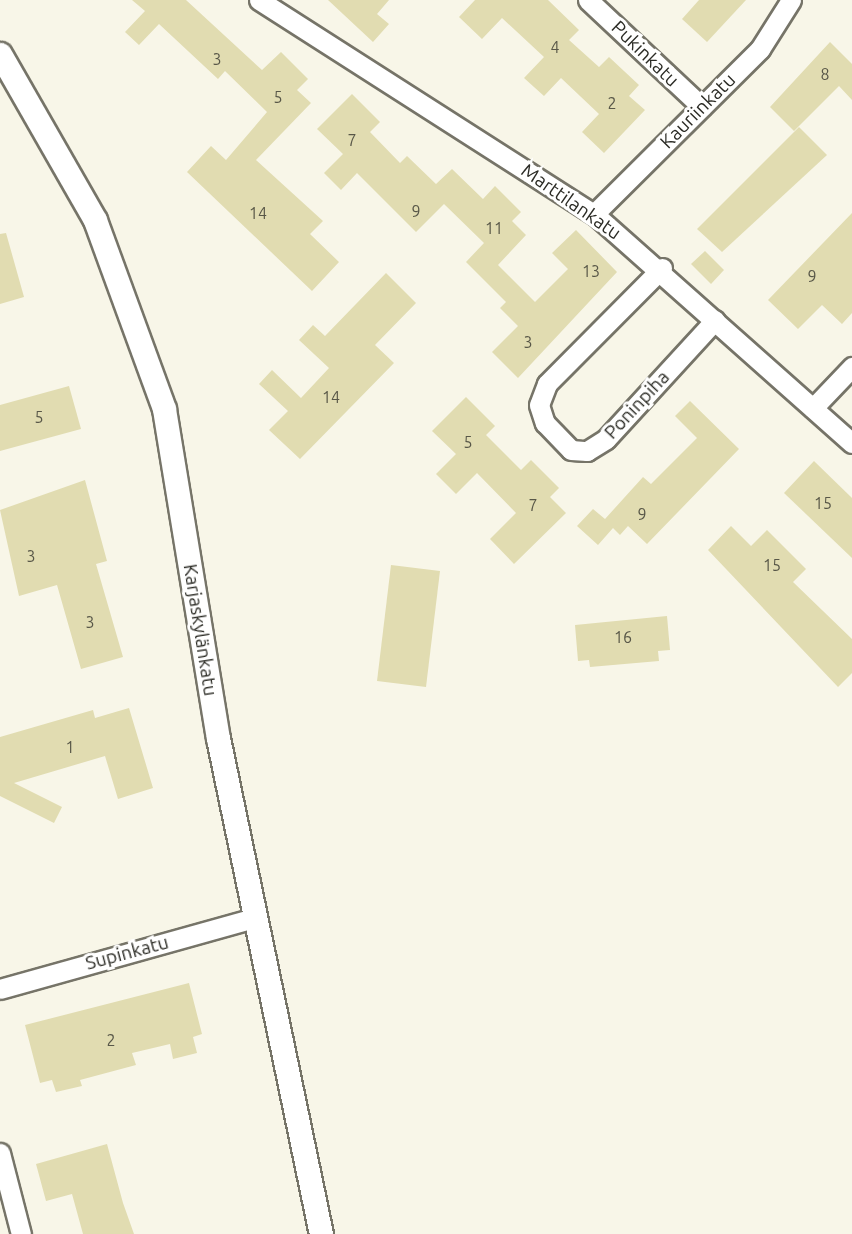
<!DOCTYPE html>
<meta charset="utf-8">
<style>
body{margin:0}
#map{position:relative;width:852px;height:1234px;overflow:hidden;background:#f8f6e8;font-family:Ubuntu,sans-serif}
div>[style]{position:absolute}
.building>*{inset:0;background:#e1dcb1}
.roads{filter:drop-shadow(2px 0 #767468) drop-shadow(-2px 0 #767468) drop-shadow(0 2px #767468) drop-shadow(0 -2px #767468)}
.minor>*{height:19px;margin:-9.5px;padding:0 9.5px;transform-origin:9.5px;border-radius:9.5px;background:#fff}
.tertiary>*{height:23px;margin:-11.5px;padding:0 11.5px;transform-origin:11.5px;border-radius:11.5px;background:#fff}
span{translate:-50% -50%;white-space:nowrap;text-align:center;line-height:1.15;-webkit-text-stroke:6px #fff;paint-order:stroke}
.number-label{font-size:16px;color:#585748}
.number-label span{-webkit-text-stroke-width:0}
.street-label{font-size:19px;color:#2b2b25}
</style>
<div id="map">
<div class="building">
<i style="clip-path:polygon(132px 0,186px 0,262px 70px,281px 52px,308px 79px,297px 90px,311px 103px,256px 160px,323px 221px,310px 234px,339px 262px,312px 291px,187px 172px,211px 146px,226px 160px,267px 112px,225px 71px,218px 79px,159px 24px,139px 45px,125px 32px,145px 11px)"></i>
<i style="clip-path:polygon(328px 0,389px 0,377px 14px,389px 24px,373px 42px)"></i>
<i style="clip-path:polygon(475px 0,548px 0,579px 30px,569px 40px,599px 67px,609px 57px,639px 85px,629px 96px,645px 110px,604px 153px,582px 132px,599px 114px,561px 78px,544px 96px,524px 78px,544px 57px,502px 18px,482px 39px,459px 17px)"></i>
<i style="clip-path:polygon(699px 0,746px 0,707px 42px,682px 19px)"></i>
<i style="clip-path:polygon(830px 42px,852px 64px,852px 100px,839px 86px,794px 131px,770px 107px)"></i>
<i style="clip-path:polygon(352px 94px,380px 122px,370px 132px,400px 163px,407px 156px,436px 184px,452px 169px,483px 199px,495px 186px,521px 212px,512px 221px,526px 235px,498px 265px,535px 302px,568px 269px,552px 253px,576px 230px,617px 272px,518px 378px,492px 352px,518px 326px,500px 308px,506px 302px,466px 262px,484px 243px,444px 204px,416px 232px,357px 173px,341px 190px,324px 173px,343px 154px,317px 129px)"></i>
<i style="clip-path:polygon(799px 127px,827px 155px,722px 252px,697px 229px)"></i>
<i style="clip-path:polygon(852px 213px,852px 313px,842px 324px,822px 305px,798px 329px,768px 300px)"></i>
<i style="clip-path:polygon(6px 233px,24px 297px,0 304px,0 234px)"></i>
<i style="clip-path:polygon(705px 251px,724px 270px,711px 284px,691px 264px)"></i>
<i style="clip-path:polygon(386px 273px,416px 303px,375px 345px,394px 363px,300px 459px,269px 430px,288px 411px,259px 384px,272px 370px,301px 398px,329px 368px,299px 340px,313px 325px,325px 336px)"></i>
<i style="clip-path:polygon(69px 386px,81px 429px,0 451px,0 405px)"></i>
<i style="clip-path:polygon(466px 397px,495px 426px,486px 435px,521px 470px,531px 460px,559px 488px,550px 497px,566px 513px,514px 564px,490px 539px,516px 513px,477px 473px,456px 494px,436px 474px,456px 454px,432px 431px)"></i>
<i style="clip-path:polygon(690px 401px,739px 449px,647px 544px,628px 526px,620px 535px,613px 528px,598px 545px,577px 526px,593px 509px,605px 519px,643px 477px,651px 484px,697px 438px,675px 416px)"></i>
<i style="clip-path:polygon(814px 461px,852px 498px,852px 558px,784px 493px)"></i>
<i style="clip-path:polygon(85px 480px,107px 561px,96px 564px,123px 657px,81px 669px,57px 585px,19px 596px,0 510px)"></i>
<i style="clip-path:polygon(731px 526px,751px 546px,767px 530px,806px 569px,793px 582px,852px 639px,852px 673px,838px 687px,708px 550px)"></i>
<i style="clip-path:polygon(391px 565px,440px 571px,426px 687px,377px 681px)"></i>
<i style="clip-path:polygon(667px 616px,670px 650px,658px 651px,659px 661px,590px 667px,589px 660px,578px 661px,575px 625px)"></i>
<i style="clip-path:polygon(129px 708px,153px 788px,118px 799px,105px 756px,14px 783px,62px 807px,54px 823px,0 796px,0 737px,93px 710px,95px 718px)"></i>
<i style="clip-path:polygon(189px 983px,202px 1034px,193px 1037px,197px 1053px,173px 1059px,170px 1044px,132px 1053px,136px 1065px,80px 1080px,82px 1086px,56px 1092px,52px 1080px,40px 1083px,25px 1025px)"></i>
<i style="clip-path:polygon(107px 1144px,123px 1203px,134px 1234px,83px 1234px,72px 1194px,46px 1201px,36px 1164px)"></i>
</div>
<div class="roads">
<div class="minor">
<i style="left:259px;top:0;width:398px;rotate:32.6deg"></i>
<i style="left:594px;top:214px;width:345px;rotate:41.6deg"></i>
<i style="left:588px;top:0;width:156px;rotate:43.2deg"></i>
<i style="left:594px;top:214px;width:234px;rotate:-44.8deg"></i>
<i style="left:760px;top:49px;width:58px;rotate:-57.7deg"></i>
<i style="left:662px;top:268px;width:163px;rotate:134.8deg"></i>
<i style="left:547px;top:384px;width:22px;rotate:111deg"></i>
<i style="left:539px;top:405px;width:19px;rotate:72deg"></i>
<i style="left:545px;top:423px;width:37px;rotate:46deg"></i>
<i style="left:571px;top:450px;width:16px;rotate:4deg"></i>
<i style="left:587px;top:451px;width:22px;rotate:-32deg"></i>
<i style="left:606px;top:439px;width:161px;rotate:-47.5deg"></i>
<i style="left:813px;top:408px;width:57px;rotate:-46.4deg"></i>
<i style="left:0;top:989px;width:264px;rotate:-15.6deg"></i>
<i style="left:0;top:1153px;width:84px;rotate:75.5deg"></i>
</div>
<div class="tertiary">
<i style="left:0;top:54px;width:191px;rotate:60.2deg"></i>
<i style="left:95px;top:220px;width:201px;rotate:69.9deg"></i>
<i style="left:164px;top:409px;width:333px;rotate:80.7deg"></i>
<i style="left:218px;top:738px;width:507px;rotate:78.27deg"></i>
</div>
</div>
<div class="number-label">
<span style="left:555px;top:47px">4</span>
<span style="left:217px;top:59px">3</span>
<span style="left:825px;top:74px">8</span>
<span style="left:278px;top:97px">5</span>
<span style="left:612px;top:103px">2</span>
<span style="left:352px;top:140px">7</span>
<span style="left:416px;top:211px">9</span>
<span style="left:258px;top:213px">14</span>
<span style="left:494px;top:228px">11</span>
<span style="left:591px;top:271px">13</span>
<span style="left:812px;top:276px">9</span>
<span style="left:528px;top:342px">3</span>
<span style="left:331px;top:397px">14</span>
<span style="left:39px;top:417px">5</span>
<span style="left:468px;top:442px">5</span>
<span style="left:823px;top:503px">15</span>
<span style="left:533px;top:505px">7</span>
<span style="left:642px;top:514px">9</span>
<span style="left:31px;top:556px">3</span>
<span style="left:772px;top:565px">15</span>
<span style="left:90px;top:622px">3</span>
<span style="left:623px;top:637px">16</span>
<span style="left:70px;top:747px">1</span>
<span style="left:111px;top:1040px">2</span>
</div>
<div class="street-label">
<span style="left:645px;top:54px;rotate:44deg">Pukinkatu</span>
<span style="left:698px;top:111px;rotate:-45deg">Kauriinkatu</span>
<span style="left:571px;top:202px;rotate:35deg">Marttilankatu</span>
<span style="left:637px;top:405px;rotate:-47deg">Poninpiha</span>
<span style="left:200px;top:630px;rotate:81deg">Karjaskylänkatu</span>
<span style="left:127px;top:953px;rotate:-15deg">Supinkatu</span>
</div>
</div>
